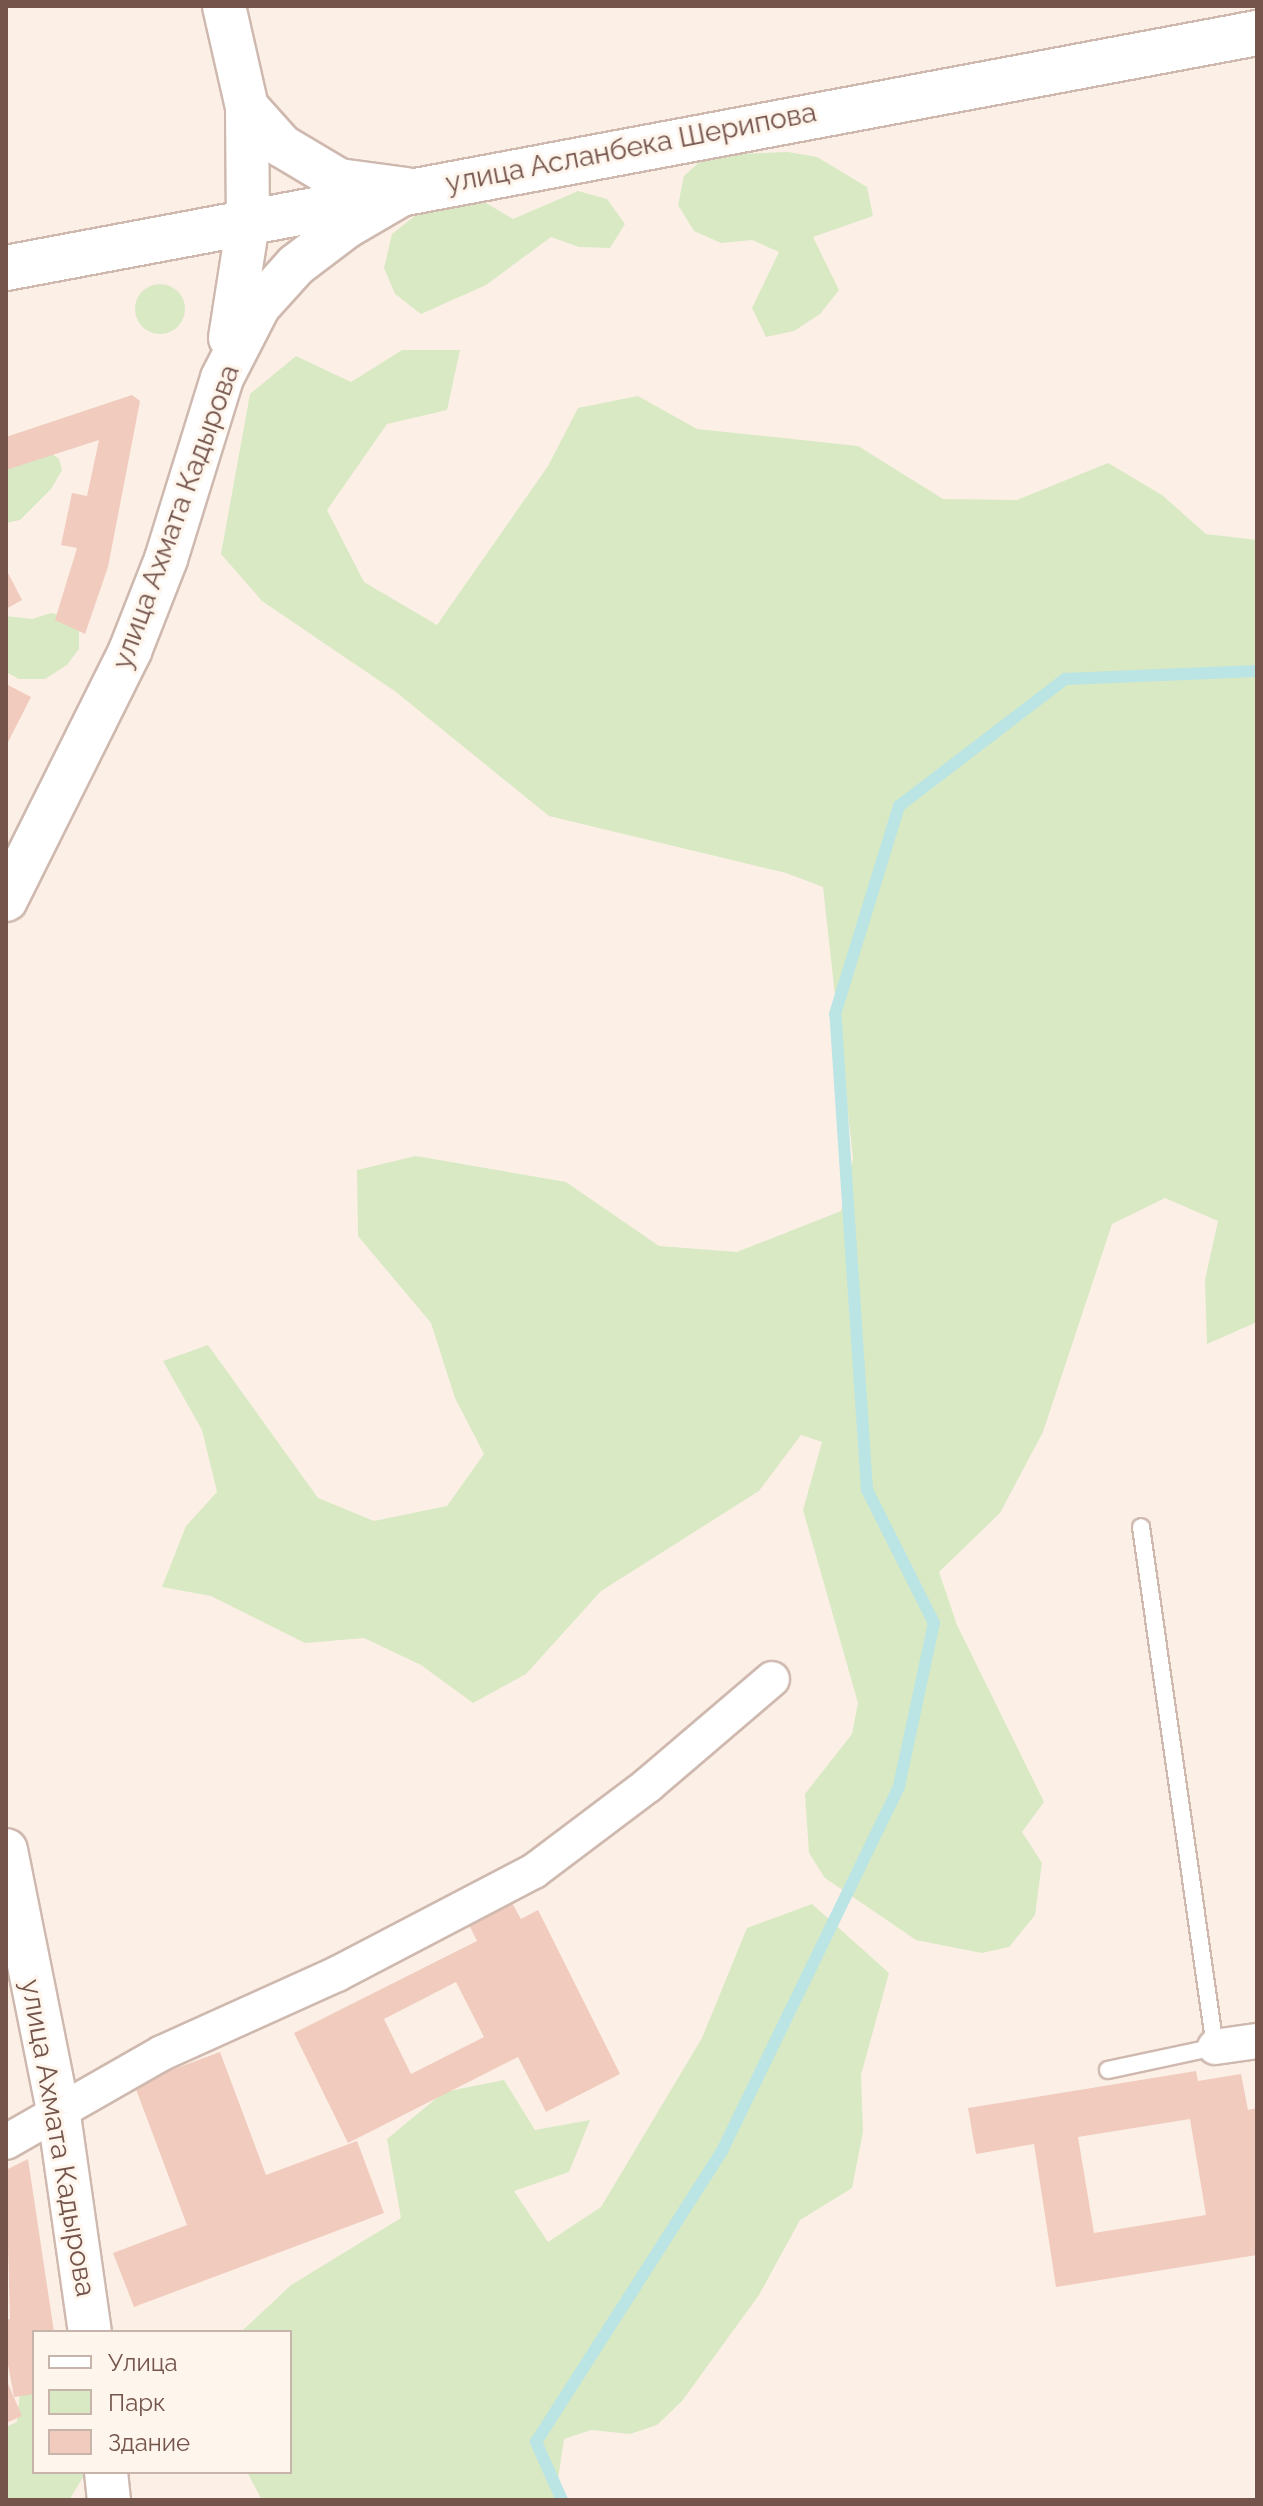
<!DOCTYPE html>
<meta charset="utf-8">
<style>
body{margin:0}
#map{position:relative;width:1263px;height:2506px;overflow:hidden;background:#fcf0e6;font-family:Raleway,sans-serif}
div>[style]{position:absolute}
.green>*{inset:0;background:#d8e9c4}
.round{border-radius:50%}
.stream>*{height:12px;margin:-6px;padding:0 6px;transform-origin:6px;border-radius:6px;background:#bbe4e5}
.building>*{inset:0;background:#f0cbbe}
.roads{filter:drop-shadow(2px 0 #cfb9af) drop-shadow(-2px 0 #cfb9af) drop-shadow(0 2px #cfb9af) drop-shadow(0 -2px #cfb9af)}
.service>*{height:16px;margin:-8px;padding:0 8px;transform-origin:8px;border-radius:8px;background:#fff}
.minor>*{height:34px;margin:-17px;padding:0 17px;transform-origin:17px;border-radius:17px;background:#fff}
.tertiary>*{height:42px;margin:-21px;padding:0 21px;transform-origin:21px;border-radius:21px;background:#fff}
.secondary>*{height:44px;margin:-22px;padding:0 22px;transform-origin:22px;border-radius:22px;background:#fff}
span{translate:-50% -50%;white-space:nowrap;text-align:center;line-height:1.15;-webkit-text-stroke:6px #fef5ec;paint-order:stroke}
.street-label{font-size:28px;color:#74544b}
.frame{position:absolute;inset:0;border:8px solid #74544b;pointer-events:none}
.legend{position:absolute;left:32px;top:2330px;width:260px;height:144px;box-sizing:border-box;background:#fef5ec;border:2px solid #c7b5ac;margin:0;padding:10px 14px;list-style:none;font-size:24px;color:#74544b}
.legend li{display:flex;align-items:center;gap:16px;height:40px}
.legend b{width:40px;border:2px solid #c7b5ac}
</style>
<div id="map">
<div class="green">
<i style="clip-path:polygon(788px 152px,817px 157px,867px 187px,873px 216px,813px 237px,839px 290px,820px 314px,794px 331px,766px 337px,752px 308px,779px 252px,752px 240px,721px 243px,694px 231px,678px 205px,684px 176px,707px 155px)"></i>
<i style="clip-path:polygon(578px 191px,607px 199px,625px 224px,610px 248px,579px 247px,551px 237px,486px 285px,421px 314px,395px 294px,384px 268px,392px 234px,416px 215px,444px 205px,486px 203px,513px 219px)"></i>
<i class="round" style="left:135px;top:284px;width:50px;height:50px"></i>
<i style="clip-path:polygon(402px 350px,460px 350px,447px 410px,387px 424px,327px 510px,364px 582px,437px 625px,548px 466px,578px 408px,638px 396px,697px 429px,858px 446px,943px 499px,1017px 500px,1108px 463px,1162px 495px,1206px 534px,1257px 540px,1257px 1322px,1207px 1344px,1205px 1280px,1218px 1221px,1165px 1198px,1112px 1224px,1043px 1432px,1000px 1513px,939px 1572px,957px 1625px,1044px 1802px,1022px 1832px,1042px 1863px,1035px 1915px,1009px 1947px,982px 1953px,916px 1940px,825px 1878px,809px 1853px,805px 1794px,852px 1734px,858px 1703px,803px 1510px,822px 1442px,801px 1435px,759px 1491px,601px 1591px,526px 1674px,473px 1703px,421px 1665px,364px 1638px,305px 1643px,211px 1596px,162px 1587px,186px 1526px,217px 1492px,202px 1430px,163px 1361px,208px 1345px,318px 1498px,374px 1521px,447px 1506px,484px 1454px,455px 1398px,431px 1323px,358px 1236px,357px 1170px,416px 1156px,566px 1182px,659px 1246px,737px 1252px,841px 1211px,853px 1158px,823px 887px,786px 873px,549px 816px,396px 692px,262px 601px,221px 554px,250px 394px,296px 356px,351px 382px)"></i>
<i style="clip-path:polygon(43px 447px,59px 459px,62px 470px,51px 489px,20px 520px,6px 523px,6px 464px)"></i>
<i style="clip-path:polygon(51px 613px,79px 620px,79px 649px,67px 665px,45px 679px,19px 679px,6px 672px,6px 616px,32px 619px)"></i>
<i style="clip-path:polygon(812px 1904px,889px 1973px,861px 2075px,863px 2132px,852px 2188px,800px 2220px,759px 2295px,682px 2401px,657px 2425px,630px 2434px,591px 2430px,564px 2439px,555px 2500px,262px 2500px,247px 2472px,290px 2472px,290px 2332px,241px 2332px,291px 2285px,401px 2218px,387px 2139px,444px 2092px,504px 2080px,535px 2130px,590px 2120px,569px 2172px,514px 2191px,548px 2242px,601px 2207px,702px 2038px,747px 1928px)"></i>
<i style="clip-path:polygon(34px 2380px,34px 2472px,86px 2472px,70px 2499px,6px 2500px,6px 2427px,17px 2422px,20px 2391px)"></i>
</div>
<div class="stream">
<i style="left:562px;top:2500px;width:64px;rotate:-114.1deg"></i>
<i style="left:536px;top:2442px;width:345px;rotate:-57.4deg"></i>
<i style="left:722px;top:2151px;width:406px;rotate:-64.1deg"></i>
<i style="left:899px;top:1786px;width:167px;rotate:-77.9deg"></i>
<i style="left:934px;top:1623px;width:149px;rotate:-116.7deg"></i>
<i style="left:867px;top:1490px;width:477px;rotate:-93.8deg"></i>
<i style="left:835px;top:1014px;width:218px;rotate:-72.9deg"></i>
<i style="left:899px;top:806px;width:209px;rotate:-37.4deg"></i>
<i style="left:1065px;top:679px;width:192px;rotate:-2.4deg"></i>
</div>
<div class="building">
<i style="clip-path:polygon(132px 395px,140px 401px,108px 567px,85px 634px,55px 620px,77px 548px,61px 545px,72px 493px,87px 496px,99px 440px,6px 470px,6px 437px)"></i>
<i style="clip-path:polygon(6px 569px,22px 600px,6px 609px)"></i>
<i style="clip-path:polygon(6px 684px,31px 697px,6px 746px)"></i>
<i style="clip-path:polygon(evenodd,512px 1903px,521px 1919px,538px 1910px,620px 2074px,546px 2112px,518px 2057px,348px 2143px,294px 2033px,477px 1941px,469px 1925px,512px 1903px,456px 1982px,484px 2037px,411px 2074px,384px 2019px,456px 1982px)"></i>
<i style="clip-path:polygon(220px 2052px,266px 2175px,357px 2141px,384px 2213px,134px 2307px,113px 2253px,187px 2225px,134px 2084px)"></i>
<i style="clip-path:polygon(evenodd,1196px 2071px,1198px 2081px,1241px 2074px,1248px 2110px,1257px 2108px,1257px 2255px,1056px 2287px,1034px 2144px,976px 2154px,968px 2108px,1196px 2071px,1190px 2119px,1206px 2215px,1094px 2233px,1078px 2137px,1190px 2119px)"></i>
<i style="clip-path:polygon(28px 2159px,54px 2332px,34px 2332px,34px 2394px,14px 2397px,6px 2354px,6px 2320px,10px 2319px,6px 2170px)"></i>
<i style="clip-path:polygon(6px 2379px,22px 2416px,6px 2423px)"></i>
</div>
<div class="roads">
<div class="service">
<i style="left:1108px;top:2070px;width:109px;rotate:-12.1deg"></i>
<i style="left:1215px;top:2047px;width:525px;rotate:-98.1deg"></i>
</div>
<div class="minor">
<i style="left:1215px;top:2047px;width:42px;rotate:-8.1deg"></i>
<i style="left:6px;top:2142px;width:180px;rotate:-29.7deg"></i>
<i style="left:162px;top:2053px;width:192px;rotate:-24.3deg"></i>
<i style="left:337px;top:1974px;width:222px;rotate:-27.6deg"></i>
<i style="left:534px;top:1871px;width:143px;rotate:-37deg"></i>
<i style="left:648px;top:1785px;width:163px;rotate:-40.5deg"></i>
</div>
<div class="tertiary">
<i style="left:224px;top:6px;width:104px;rotate:77.2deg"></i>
<i style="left:247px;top:107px;width:52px;rotate:48.1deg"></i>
<i style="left:282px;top:146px;width:66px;rotate:30.8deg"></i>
<i style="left:339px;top:180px;width:68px;rotate:7.7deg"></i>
<i style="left:230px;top:338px;width:116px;rotate:-81.1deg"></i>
<i style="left:248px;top:223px;width:116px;rotate:-90.5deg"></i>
<i style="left:6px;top:900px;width:278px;rotate:-63.5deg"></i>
<i style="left:130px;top:651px;width:99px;rotate:-68.6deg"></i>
<i style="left:166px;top:559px;width:189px;rotate:-72.8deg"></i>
<i style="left:222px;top:378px;width:81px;rotate:-62.8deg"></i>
<i style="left:259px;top:306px;width:55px;rotate:-47.9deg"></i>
<i style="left:296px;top:265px;width:63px;rotate:-37.2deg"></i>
<i style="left:346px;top:227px;width:58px;rotate:-30.1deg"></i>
<i style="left:6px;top:1850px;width:270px;rotate:78.7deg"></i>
<i style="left:59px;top:2115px;width:219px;rotate:81.9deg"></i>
<i style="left:106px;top:2472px;width:28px;rotate:84deg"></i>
</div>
<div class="secondary">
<i style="left:6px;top:268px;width:1273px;rotate:-10.64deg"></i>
</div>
</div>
<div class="street-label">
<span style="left:631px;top:148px;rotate:-11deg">улица Асланбека Шерипова</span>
<span style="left:176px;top:517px;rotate:-70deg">улица Ахмата Кадырова</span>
<span style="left:58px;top:2138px;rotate:80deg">улица Ахмата Кадырова</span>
</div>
<div class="frame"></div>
<ul class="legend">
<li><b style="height:10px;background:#fff"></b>Улица</li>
<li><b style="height:22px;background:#d8e9c4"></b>Парк</li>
<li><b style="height:22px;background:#f0cbbe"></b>Здание</li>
</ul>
</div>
